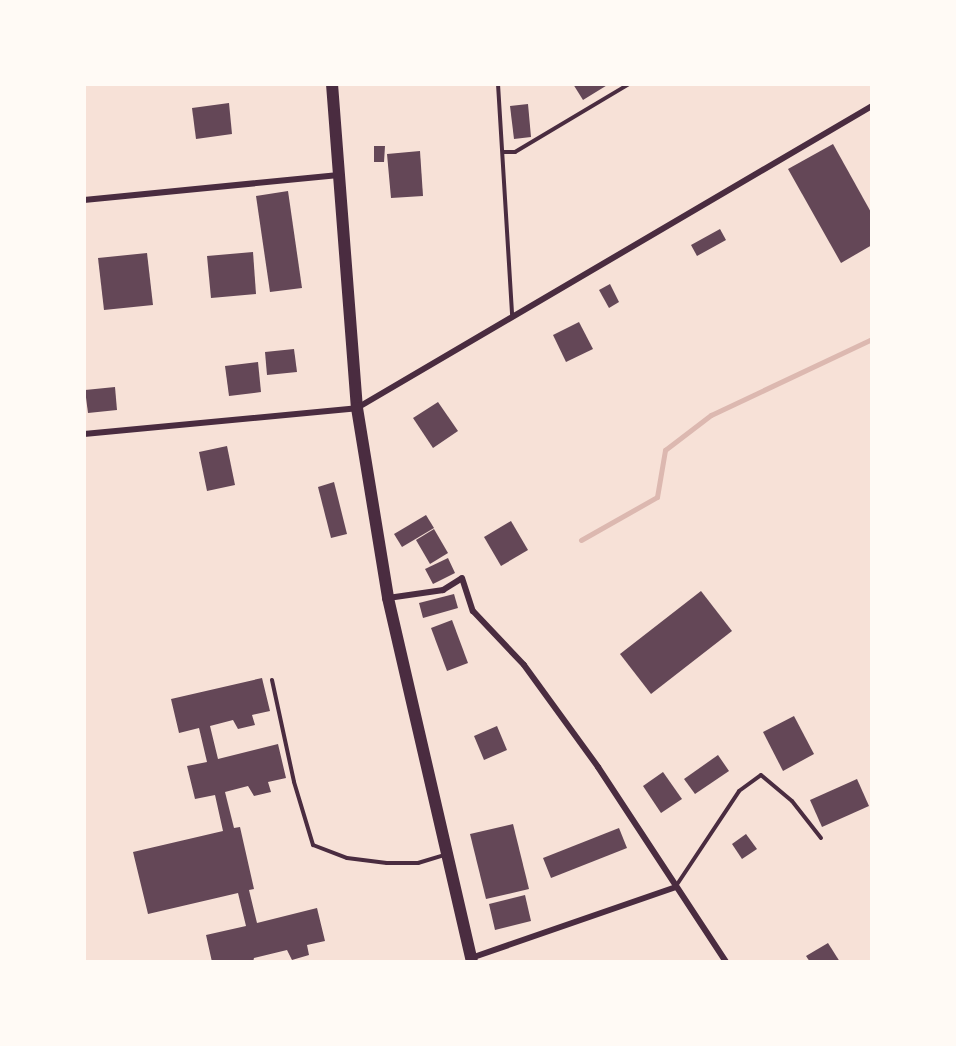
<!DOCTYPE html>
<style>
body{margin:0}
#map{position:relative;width:956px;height:1046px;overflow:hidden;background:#f7e1d7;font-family:"Exo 2",sans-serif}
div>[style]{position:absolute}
.stream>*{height:5px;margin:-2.5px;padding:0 2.5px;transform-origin:2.5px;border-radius:2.5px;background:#dcb8b0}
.building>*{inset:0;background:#644757}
.service>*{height:4px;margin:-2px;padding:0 2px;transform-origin:2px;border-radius:2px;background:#4a2c40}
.minor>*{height:6px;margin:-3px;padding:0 3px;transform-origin:3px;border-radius:3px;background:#4a2c40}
.primary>*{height:12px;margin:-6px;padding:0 6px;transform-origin:6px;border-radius:6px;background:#4a2c40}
span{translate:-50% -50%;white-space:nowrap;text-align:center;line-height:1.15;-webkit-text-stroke:5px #fffaf5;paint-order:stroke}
.frame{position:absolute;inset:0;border:86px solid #fffaf5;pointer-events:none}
</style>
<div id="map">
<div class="stream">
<i style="left:581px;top:540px;width:87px;rotate:-29.5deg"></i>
<i style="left:657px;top:497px;width:48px;rotate:-80.3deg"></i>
<i style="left:665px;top:450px;width:58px;rotate:-37.3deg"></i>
<i style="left:711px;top:415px;width:178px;rotate:-25.3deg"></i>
</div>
<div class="building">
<i style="clip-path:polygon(573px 84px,609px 84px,583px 100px)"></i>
<i style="clip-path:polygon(229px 103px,232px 134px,196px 139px,192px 108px)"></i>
<i style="clip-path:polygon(528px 104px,531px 137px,514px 139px,510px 106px)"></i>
<i style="clip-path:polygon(833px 144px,872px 214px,872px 245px,841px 263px,788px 169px)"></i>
<i style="clip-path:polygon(374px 146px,385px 146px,384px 162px,374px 162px)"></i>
<i style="clip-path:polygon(420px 151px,423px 196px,391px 198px,387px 154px)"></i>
<i style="clip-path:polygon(288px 191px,302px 288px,270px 292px,256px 196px)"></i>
<i style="clip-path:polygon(720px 229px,726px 240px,697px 256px,691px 245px)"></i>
<i style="clip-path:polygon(253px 252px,256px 294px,211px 298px,207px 256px)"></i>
<i style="clip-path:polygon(147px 253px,153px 305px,104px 310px,98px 258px)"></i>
<i style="clip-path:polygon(610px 284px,619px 302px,609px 308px,599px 290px)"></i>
<i style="clip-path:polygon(579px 322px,593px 349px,566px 362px,553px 335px)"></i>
<i style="clip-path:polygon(294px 349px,297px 372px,267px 375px,265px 352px)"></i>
<i style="clip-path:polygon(258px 362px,261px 392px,229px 396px,225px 366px)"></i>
<i style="clip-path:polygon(115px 387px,117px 410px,88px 413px,85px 390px)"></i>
<i style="clip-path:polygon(438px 402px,458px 431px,433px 448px,413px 418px)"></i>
<i style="clip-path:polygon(227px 446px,235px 485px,207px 491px,199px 452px)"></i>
<i style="clip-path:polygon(334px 482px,347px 534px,331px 538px,318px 487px)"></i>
<i style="clip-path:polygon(426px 515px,434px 528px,402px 547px,394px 534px)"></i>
<i style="clip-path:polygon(511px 521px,528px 550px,501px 566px,484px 537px)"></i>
<i style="clip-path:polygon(434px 529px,448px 553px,430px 564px,416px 540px)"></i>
<i style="clip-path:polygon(448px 558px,455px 573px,433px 584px,425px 569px)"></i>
<i style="clip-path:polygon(701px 591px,732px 631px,651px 694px,620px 654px)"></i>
<i style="clip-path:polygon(454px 594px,458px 608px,423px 618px,419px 603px)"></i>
<i style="clip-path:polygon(452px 620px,468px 663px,447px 671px,431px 628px)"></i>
<i style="clip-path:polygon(262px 678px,270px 711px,252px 715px,255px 725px,238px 729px,233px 720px,210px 726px,218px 759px,278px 744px,286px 778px,268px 782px,271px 792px,254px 796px,248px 786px,225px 792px,234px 828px,240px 827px,254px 889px,249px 890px,257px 923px,317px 908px,325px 941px,307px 945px,309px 955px,292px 960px,287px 950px,254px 958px,253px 962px,212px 962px,206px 935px,246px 926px,238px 893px,148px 914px,133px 852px,223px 831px,215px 795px,195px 799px,187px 766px,207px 762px,199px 728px,179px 733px,171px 699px)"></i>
<i style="clip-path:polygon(794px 716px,814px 754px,783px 771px,763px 732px)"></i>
<i style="clip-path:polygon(497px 726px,507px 750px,484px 760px,474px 736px)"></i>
<i style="clip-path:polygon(718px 755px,729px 771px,695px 794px,684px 779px)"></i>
<i style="clip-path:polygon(663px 772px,682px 799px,661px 813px,643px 786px)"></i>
<i style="clip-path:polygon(857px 779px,869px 806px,822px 827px,810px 800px)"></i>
<i style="clip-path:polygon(513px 824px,529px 889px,486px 899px,470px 834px)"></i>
<i style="clip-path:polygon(619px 828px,627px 848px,551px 878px,543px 858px)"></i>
<i style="clip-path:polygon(746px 834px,757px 849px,742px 859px,732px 844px)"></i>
<i style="clip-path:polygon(525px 895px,531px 921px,495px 930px,489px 904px)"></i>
<i style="clip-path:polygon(828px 943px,840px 962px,810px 962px,806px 956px)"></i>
</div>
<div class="service">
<i style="left:498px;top:84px;width:232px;rotate:86.5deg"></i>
<i style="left:504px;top:152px;width:11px"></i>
<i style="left:515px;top:152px;width:133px;rotate:-30.8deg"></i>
<i style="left:272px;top:680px;width:104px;rotate:77.8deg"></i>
<i style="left:294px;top:782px;width:66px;rotate:73.2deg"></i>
<i style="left:313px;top:845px;width:36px;rotate:21deg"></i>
<i style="left:347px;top:858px;width:40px;rotate:7.1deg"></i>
<i style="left:387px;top:863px;width:31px"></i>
<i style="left:418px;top:863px;width:28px;rotate:-17deg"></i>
<i style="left:676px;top:886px;width:114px;rotate:-56.4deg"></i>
<i style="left:739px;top:791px;width:27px;rotate:-36deg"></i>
<i style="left:761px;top:775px;width:40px;rotate:40deg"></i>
<i style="left:792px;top:801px;width:47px;rotate:51.9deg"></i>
</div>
<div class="minor">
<i style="left:84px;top:200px;width:256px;rotate:-5.6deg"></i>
<i style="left:84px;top:434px;width:274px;rotate:-5.4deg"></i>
<i style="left:357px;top:408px;width:597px;rotate:-30.39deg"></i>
<i style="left:388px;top:598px;width:56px;rotate:-8.3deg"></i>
<i style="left:443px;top:590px;width:22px;rotate:-32deg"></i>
<i style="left:462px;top:578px;width:35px;rotate:72deg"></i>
<i style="left:473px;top:611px;width:74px;rotate:46.6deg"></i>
<i style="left:524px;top:665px;width:126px;rotate:54deg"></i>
<i style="left:598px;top:767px;width:233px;rotate:56.7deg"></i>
<i style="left:471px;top:958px;width:217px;rotate:-19.1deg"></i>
</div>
<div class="primary">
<i style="left:332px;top:84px;width:325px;rotate:85.6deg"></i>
<i style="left:357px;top:408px;width:193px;rotate:80.7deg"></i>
<i style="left:388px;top:598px;width:374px;rotate:77deg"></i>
</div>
<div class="frame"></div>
</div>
